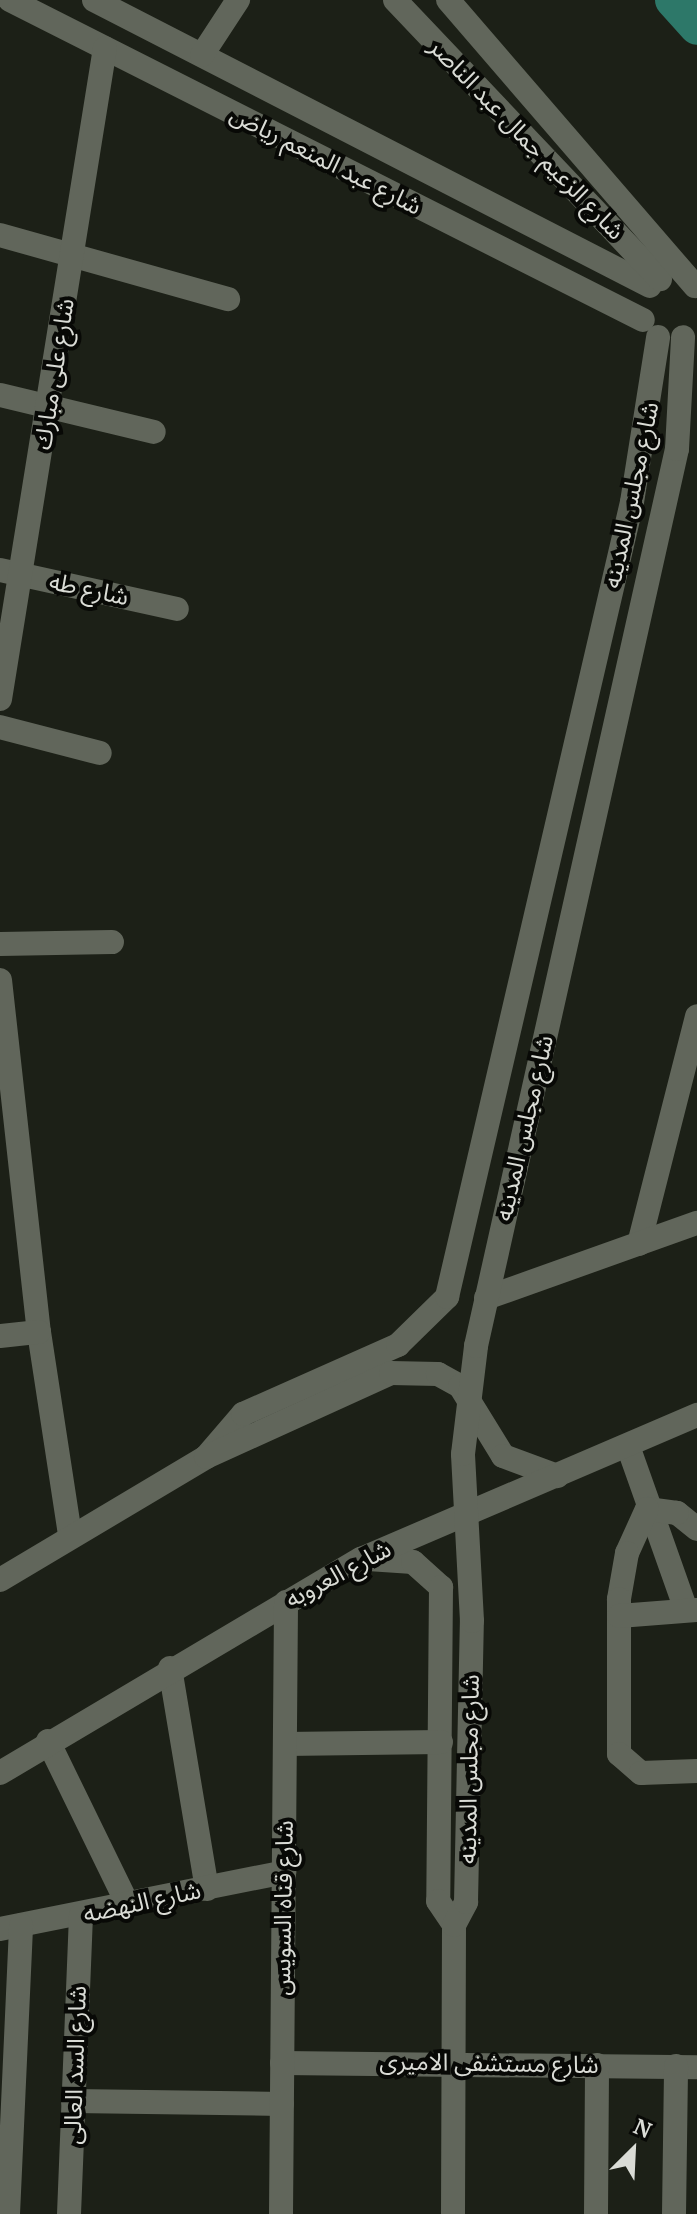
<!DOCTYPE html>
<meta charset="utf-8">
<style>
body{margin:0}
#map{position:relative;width:697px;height:2214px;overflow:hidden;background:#1c2017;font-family:"PT Serif","Noto Sans Arabic",serif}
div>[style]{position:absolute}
.canal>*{height:36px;margin:-18px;padding:0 18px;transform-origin:18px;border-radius:18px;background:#2d7869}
.minor>*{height:24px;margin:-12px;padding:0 12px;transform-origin:12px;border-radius:12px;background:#61665b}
span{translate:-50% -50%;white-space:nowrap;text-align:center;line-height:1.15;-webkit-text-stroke:8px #080906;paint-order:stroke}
.street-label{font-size:24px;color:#dadcd6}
.north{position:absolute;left:593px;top:2110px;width:80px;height:80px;-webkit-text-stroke:6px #080906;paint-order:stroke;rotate:24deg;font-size:22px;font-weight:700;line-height:32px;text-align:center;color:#dadcd6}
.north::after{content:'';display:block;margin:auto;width:28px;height:36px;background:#dadcd6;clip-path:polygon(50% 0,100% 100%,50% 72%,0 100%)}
</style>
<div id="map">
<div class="canal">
<i style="left:673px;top:0;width:36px;rotate:48deg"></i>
</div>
<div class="minor">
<i style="left:10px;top:0;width:709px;rotate:26.82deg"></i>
<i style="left:94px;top:0;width:625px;rotate:27.22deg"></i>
<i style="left:395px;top:0;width:385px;rotate:46.5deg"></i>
<i style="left:448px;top:0;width:378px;rotate:49.2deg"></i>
<i style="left:202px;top:55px;width:66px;rotate:-56.8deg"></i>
<i style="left:0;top:235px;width:237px;rotate:15.7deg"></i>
<i style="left:0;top:395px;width:158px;rotate:13.5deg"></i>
<i style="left:0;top:570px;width:181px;rotate:12.4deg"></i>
<i style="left:0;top:699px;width:659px;rotate:-80.84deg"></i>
<i style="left:0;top:727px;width:103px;rotate:14.6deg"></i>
<i style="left:0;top:944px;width:112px;rotate:-1deg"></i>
<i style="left:0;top:980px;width:354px;rotate:83.7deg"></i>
<i style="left:39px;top:1332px;width:204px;rotate:81.3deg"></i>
<i style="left:639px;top:1244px;width:235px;rotate:-75.7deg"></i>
<i style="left:486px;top:1298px;width:224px;rotate:-19.6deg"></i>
<i style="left:0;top:1336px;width:39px;rotate:-6deg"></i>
<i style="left:628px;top:1446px;width:174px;rotate:70.5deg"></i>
<i style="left:206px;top:1457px;width:57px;rotate:-49.3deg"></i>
<i style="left:243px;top:1414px;width:170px;rotate:-24deg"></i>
<i style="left:398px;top:1345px;width:69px;rotate:-44.4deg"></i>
<i style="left:447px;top:1297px;width:816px;rotate:-76.9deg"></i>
<i style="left:632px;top:502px;width:167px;rotate:-81deg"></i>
<i style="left:697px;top:1529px;width:26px;rotate:-141deg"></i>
<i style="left:677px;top:1513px;width:30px;rotate:-172deg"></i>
<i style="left:647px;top:1509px;width:48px;rotate:114.4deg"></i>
<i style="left:627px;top:1553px;width:47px;rotate:99.9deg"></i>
<i style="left:619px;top:1599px;width:155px;rotate:90deg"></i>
<i style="left:619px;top:1754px;width:29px;rotate:41deg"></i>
<i style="left:641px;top:1773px;width:56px;rotate:-2deg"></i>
<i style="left:368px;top:1559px;width:45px;rotate:3.8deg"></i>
<i style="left:413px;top:1562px;width:38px;rotate:42deg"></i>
<i style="left:441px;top:1587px;width:314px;rotate:90.5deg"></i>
<i style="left:438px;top:1901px;width:29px;rotate:56deg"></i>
<i style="left:0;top:1580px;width:240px;rotate:-30.8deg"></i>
<i style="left:206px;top:1457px;width:203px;rotate:-24.4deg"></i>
<i style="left:391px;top:1373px;width:47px;rotate:1.2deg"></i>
<i style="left:438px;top:1374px;width:25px;rotate:29deg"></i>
<i style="left:460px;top:1386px;width:82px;rotate:58.4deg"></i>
<i style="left:503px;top:1456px;width:58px;rotate:20.3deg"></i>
<i style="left:619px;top:1616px;width:78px;rotate:-4.4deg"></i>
<i style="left:170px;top:1668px;width:224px;rotate:80.5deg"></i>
<i style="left:48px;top:1741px;width:182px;rotate:64deg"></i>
<i style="left:285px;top:1744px;width:156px;rotate:-0.7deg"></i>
<i style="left:0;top:1773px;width:420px;rotate:-30.7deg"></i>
<i style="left:361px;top:1559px;width:366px;rotate:-23.2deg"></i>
<i style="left:0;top:1929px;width:290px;rotate:-11.3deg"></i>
<i style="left:282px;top:2063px;width:415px;rotate:0.6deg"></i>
<i style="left:73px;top:2101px;width:209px;rotate:0.8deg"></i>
<i style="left:8px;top:2214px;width:289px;rotate:-87.4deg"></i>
<i style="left:69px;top:2214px;width:299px;rotate:-87.7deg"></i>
<i style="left:281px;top:2214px;width:612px;rotate:-89.53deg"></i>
<i style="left:453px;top:2214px;width:289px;rotate:-89.8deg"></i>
<i style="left:454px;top:1925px;width:26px;rotate:-62deg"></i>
<i style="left:466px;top:1902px;width:281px;rotate:-88.8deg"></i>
<i style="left:472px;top:1621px;width:167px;rotate:-93.1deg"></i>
<i style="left:463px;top:1454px;width:109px;rotate:-83.1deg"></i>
<i style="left:476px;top:1346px;width:919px;rotate:-77.37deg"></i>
<i style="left:677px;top:449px;width:112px;rotate:-86.9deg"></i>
<i style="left:596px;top:2214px;width:149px;rotate:-89.6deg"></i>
<i style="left:674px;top:2214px;width:148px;rotate:-89.2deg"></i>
</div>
<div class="street-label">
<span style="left:527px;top:139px;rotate:46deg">شارع الزعيم جمال عبد الناصر</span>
<span style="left:326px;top:160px;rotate:27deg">شارع عبد المنعم رياض</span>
<span style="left:54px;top:374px;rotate:-81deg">شارع على مبارك</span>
<span style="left:631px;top:495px;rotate:-78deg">شارع مجلس المدينه</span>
<span style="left:89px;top:589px;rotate:12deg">شارع طه</span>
<span style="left:524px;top:1128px;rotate:-77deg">شارع مجلس المدينه</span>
<span style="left:338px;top:1574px;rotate:-28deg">شارع العروبه</span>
<span style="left:469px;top:1769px;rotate:-89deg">شارع مجلس المدينه</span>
<span style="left:142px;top:1902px;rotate:-12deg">شارع النهضه</span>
<span style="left:283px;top:1908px;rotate:-89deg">شارع قناه السويس</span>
<span style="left:489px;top:2063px;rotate:1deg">شارع مستشفى الاميرى</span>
<span style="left:75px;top:2065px;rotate:-88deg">شارع السد العالى</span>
</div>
<div class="north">N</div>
</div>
